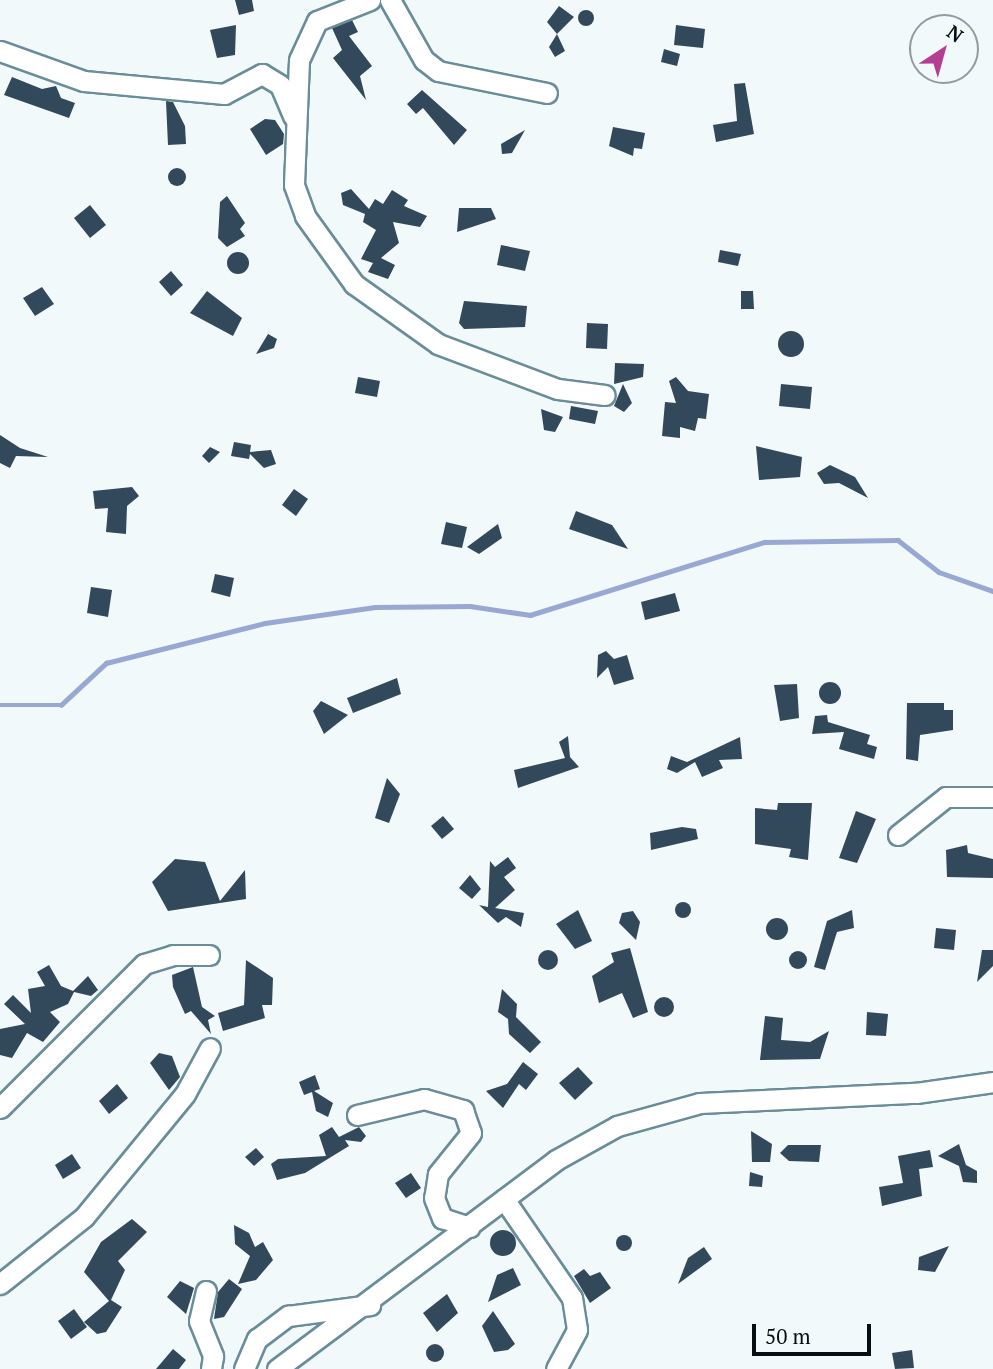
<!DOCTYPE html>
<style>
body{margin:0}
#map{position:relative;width:993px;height:1369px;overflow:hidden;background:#f1f9fb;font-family:"PT Serif",serif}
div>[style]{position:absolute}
.stream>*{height:4.5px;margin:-2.25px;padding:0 2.25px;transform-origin:2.25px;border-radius:2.25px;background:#98a8d3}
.building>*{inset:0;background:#32485b}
.round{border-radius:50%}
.roads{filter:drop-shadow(2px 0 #6a8d99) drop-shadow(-2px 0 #6a8d99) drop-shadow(0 2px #6a8d99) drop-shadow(0 -2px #6a8d99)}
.street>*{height:19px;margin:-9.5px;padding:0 9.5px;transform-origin:9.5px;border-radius:9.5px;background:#fff}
span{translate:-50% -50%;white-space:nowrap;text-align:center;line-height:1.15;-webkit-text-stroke:7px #f1f9fb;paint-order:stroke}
.north{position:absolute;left:909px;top:14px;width:70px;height:70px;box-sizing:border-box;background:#f1f9fb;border:2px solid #929b9e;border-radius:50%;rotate:36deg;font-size:19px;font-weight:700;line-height:28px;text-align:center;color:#030f13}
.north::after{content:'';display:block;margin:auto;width:24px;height:32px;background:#b53d92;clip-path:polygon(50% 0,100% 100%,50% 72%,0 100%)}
.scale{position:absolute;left:752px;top:1324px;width:119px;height:32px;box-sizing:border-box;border:4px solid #030f13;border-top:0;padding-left:9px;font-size:21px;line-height:24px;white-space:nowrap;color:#030f13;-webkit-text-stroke:5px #f1f9fb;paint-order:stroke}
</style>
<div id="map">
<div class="stream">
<i style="left:0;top:705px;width:61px"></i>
<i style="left:61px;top:705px;width:62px;rotate:-43deg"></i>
<i style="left:106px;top:663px;width:164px;rotate:-14.1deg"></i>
<i style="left:265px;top:623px;width:111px;rotate:-8.3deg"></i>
<i style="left:375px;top:607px;width:95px;rotate:-0.6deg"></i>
<i style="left:470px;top:606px;width:61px;rotate:8.5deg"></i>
<i style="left:530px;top:615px;width:246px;rotate:-17.3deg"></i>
<i style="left:765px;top:542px;width:133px;rotate:-0.9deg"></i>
<i style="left:898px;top:540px;width:52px;rotate:38deg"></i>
<i style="left:939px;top:572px;width:57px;rotate:19.4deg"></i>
</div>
<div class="building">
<i style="clip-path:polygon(235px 0,252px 0,254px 11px,239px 15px)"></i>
<i style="clip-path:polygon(559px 6px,574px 17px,557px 34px,565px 51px,555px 57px,549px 47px,557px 34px,547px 22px)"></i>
<i class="round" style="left:578px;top:10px;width:16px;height:16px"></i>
<i style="clip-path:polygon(352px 20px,358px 32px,349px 36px,372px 66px,360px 76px,366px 100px,333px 58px,342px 50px,332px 28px)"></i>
<i style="clip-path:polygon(236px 25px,235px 55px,217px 58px,210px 30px)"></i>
<i style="clip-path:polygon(676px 25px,705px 29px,703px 48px,674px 45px)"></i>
<i style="clip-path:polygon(664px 49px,680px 54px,677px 66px,661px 62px)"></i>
<i style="clip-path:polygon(12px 77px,42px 89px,56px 86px,61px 98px,75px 103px,69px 118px,4px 95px)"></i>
<i style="clip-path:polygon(745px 83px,754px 134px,716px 142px,713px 125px,737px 121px,734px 84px)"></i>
<i style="clip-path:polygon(422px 90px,467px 130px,454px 145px,423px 108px,416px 114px,407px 104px)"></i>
<i style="clip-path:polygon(166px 101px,173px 102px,185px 126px,186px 144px,168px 145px)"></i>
<i style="clip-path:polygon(265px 119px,275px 120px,284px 134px,283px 144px,266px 155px,250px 129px)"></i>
<i style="clip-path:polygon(613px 127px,645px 133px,642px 149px,634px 148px,633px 156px,609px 146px)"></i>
<i style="clip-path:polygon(525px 130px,512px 153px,502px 154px,501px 144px)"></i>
<i class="round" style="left:168px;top:168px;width:18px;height:18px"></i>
<i style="clip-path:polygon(351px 189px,369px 209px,375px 199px,383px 204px,392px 190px,408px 200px,404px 206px,427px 216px,420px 227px,393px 222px,399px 243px,381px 258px,395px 265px,388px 279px,368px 272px,373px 263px,361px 259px,376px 230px,363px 222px,365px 214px,343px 205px,341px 193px)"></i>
<i style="clip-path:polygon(227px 196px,245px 223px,240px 229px,245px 236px,227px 247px,218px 238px,220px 202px)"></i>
<i style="clip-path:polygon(90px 205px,106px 225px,90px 238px,74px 218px)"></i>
<i style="clip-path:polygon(459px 208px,491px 208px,496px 219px,457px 232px)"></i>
<i style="clip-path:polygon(501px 245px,530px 251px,525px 271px,497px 265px)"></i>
<i style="clip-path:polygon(720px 250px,741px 254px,738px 266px,718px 262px)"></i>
<i class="round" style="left:227px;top:252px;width:22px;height:22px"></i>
<i style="clip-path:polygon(171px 271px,183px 285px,171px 296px,159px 282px)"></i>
<i style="clip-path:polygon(42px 287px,54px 304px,35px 316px,23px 298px)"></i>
<i style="clip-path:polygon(207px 291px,242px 318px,233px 336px,190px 313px)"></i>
<i style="clip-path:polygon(741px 291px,753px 291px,754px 309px,741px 309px)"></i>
<i style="clip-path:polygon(464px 301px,527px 306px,525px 327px,464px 329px,459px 323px)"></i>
<i style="clip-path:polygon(587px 323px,608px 324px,607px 349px,586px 348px)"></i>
<i class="round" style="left:778px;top:331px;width:26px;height:26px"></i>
<i style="clip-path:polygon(268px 334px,277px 339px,274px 348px,256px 354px)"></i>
<i style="clip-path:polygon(615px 363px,644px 364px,643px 377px,614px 384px)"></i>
<i style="clip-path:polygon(358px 377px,380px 381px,377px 397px,355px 393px)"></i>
<i style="clip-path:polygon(676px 377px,688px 391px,709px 394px,706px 419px,698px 418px,695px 431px,680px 427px,680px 438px,662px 436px,665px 402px,676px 403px,669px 381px)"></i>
<i style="clip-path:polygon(623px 384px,632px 403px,624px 412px,614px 406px)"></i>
<i style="clip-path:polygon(781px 384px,812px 387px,810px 409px,779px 406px)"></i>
<i style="clip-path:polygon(571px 406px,598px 411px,595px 424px,569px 419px)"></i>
<i style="clip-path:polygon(541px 409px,563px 417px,555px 432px,544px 430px)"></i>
<i style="clip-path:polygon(0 435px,20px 448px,48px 457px,16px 456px,10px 468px,0 463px)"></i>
<i style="clip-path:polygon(234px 442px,251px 445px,250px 452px,271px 450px,276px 464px,264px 468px,250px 454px,249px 459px,231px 456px)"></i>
<i style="clip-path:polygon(756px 446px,802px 457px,800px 477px,759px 480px)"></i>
<i style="clip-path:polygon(210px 447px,220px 452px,209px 463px,202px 456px)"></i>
<i style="clip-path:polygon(830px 465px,855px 477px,868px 498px,839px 483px,824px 484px,817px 473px)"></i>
<i style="clip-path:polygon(132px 487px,139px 496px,127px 506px,126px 534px,106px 532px,108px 508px,95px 509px,93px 491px)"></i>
<i style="clip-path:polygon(294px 489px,308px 499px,296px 516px,282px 505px)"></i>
<i style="clip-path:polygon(576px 511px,612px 525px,628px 549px,569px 529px)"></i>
<i style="clip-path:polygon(446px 522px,467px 527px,462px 548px,441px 544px)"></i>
<i style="clip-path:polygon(498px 524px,502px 538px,479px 554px,467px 547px)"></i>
<i style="clip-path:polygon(215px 574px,234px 578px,230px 597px,211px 592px)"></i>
<i style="clip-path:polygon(91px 587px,112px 590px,108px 617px,87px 613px)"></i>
<i style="clip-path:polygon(675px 593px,680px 611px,645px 620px,641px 602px)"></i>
<i style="clip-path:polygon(606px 651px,614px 659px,627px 655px,634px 679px,614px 685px,608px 667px,597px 678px,598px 655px)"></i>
<i style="clip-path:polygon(397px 678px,401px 694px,353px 713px,347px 698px)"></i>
<i class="round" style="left:819px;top:682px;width:22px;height:22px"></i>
<i style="clip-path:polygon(797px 684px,799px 718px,780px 721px,774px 685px)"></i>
<i style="clip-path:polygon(321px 701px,348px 715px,324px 734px,313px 711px)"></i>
<i style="clip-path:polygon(907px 703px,944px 703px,944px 710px,953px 710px,953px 730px,920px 735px,918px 761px,906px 759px)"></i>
<i style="clip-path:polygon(827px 715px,828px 722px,870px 735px,867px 744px,877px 747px,874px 759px,839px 749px,844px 732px,812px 734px,815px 716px)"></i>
<i style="clip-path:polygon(568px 736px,570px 757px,579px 767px,518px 788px,514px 770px,565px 758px,559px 742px)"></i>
<i style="clip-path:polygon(740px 737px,742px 759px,719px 760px,723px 768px,702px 777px,695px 762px,677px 773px,667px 769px,671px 756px,687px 762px)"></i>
<i style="clip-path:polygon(387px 778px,400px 794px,389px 823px,375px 818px)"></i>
<i style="clip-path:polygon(778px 803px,812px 803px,808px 860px,789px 857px,791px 849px,755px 844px,755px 808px,777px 810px)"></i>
<i style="clip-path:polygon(856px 811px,876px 819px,857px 863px,839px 858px)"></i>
<i style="clip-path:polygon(443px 816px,454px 829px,442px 839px,431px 826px)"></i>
<i style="clip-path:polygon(682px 827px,696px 829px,698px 839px,651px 850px,650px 833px)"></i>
<i style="clip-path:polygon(967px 845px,968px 853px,993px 859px,993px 878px,947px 877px,946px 850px)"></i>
<i style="clip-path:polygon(508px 857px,516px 868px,504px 877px,515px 890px,495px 908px,524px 913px,521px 927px,506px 917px,498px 923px,479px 905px,488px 907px,490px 861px,495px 867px)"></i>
<i style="clip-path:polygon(175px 859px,205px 862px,220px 901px,245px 870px,246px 899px,168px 911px,152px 882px)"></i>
<i style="clip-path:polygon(470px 875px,481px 889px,472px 899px,459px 888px)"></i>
<i class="round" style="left:675px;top:902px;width:16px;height:16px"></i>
<i style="clip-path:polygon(578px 910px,592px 941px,575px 949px,556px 924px)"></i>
<i style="clip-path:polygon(852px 910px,854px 928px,837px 932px,825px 970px,814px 967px,827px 921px)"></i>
<i style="clip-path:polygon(633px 911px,640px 922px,636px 940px,619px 923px,622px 913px)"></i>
<i class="round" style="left:766px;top:918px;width:22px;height:22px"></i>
<i style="clip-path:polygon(936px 928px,956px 930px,954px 950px,934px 948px)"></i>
<i style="clip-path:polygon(630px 948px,648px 1012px,633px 1018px,622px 993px,599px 1003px,592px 976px,614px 962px,611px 953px)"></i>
<i style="clip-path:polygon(982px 950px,993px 950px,993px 966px,977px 982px)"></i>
<i class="round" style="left:538px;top:950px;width:20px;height:20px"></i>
<i class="round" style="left:789px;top:951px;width:18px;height:18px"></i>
<i style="clip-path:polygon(246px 960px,273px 978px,272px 1005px,262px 1005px,265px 1018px,223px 1031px,218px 1013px,244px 1005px)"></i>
<i style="clip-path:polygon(49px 965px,61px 986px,73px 991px,88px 976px,98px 990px,91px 996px,74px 992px,68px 1004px,50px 1012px,60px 1022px,43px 1042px,27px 1033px,12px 1058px,0 1055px,0 1029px,25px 1024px,4px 1004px,13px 995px,31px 1013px,28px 989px,45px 986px,37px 972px)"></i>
<i style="clip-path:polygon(193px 967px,202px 1007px,215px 1016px,208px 1020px,211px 1034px,191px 1011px,185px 1014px,173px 987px,172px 975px)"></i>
<i style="clip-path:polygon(502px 989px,517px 1004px,516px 1017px,541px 1042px,530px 1053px,509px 1034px,508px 1019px,498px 1012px)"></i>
<i class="round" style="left:654px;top:997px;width:20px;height:20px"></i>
<i style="clip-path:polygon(867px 1012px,888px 1014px,886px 1036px,866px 1035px)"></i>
<i style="clip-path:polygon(765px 1016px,783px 1018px,781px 1040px,810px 1042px,829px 1031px,820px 1059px,760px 1060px)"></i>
<i style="clip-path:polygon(159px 1053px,172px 1056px,180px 1077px,169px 1090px,150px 1063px)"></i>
<i style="clip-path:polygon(523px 1062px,538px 1074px,526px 1090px,519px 1084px,503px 1108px,486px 1091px,507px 1084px)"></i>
<i style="clip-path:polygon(578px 1067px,593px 1083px,575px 1100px,559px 1083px)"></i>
<i style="clip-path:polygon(315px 1075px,320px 1089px,314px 1091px,333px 1103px,328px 1117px,316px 1111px,312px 1092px,304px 1095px,299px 1082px)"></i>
<i style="clip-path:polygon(117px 1084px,128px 1098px,109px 1114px,99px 1101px)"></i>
<i style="clip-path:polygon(332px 1127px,339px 1137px,359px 1127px,366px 1136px,361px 1142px,345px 1140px,349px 1146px,305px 1173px,277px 1180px,271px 1164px,278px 1159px,326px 1156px,319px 1135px)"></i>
<i style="clip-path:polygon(751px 1131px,772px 1144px,770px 1162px,752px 1162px)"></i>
<i style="clip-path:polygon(959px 1144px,966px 1165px,977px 1171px,977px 1183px,963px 1182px,959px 1166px,938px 1156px)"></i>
<i style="clip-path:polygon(788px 1145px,821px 1145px,819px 1162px,789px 1161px,780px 1153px)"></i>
<i style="clip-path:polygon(256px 1148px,264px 1157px,254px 1166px,245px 1157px)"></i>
<i style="clip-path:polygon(930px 1150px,933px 1167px,919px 1169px,922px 1196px,882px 1206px,879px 1187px,903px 1183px,898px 1156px)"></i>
<i style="clip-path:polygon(72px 1154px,81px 1168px,63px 1179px,55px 1165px)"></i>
<i style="clip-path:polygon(750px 1172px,763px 1176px,762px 1187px,749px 1186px)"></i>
<i style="clip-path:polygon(411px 1173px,421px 1188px,406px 1198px,395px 1183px)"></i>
<i style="clip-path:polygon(132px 1219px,147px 1232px,118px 1261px,125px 1270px,111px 1300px,122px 1307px,106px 1332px,97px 1334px,84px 1322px,109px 1301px,84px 1272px,101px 1242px)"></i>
<i style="clip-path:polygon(234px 1225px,249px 1233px,255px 1247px,263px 1242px,273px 1260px,256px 1280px,238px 1284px,250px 1256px,235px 1244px)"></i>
<i class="round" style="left:490px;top:1230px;width:26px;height:26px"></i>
<i class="round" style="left:616px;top:1235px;width:16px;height:16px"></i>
<i style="clip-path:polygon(949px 1246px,935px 1272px,918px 1270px,919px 1257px)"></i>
<i style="clip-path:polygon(704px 1247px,712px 1259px,678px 1284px,688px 1258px)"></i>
<i style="clip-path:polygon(513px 1268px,521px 1285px,488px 1302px,497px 1275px)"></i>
<i style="clip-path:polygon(584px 1269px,590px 1276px,600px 1272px,611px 1288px,590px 1303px,574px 1276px)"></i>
<i style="clip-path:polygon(229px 1279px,242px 1289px,224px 1317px,214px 1319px,218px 1292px)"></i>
<i style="clip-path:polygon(180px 1281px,194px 1288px,186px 1314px,167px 1297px)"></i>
<i style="clip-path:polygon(447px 1294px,458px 1313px,437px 1332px,423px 1313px)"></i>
<i style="clip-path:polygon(74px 1309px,87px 1327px,71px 1339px,58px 1321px)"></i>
<i style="clip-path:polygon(493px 1311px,515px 1344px,508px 1350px,494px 1352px,482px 1326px)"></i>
<i class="round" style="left:426px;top:1344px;width:18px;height:18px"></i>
<i style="clip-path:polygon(173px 1349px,186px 1360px,179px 1369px,156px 1369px)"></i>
<i style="clip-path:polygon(912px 1350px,914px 1368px,895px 1369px,892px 1353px)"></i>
</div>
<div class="roads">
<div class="street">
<i style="left:370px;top:0;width:57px;rotate:158.4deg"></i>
<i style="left:317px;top:21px;width:43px;rotate:114.8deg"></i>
<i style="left:299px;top:60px;width:125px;rotate:92.3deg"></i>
<i style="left:294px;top:185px;width:33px;rotate:70deg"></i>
<i style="left:305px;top:216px;width:84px;rotate:54.2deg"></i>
<i style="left:354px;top:284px;width:103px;rotate:35.5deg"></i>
<i style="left:438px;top:344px;width:128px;rotate:20.6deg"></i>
<i style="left:558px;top:389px;width:47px;rotate:7.3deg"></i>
<i style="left:390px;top:0;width:69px;rotate:60.5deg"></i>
<i style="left:424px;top:60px;width:18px;rotate:38deg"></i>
<i style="left:438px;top:71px;width:111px;rotate:11.4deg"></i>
<i style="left:0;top:51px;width:89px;rotate:19.7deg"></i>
<i style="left:84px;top:81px;width:141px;rotate:5.3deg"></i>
<i style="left:224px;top:94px;width:43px;rotate:-27.8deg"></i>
<i style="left:262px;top:74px;width:21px;rotate:31deg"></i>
<i style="left:280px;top:85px;width:34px;rotate:67deg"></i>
<i style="left:898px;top:835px;width:61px;rotate:-38.4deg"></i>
<i style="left:946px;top:797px;width:47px"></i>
<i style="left:0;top:1108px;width:204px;rotate:-45deg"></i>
<i style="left:144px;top:964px;width:30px;rotate:-17deg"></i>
<i style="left:173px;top:955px;width:36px"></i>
<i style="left:357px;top:1115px;width:69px;rotate:-13.4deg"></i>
<i style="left:424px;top:1099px;width:41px;rotate:15.8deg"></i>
<i style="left:463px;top:1110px;width:24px;rotate:71deg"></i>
<i style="left:471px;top:1133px;width:53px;rotate:128.8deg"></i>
<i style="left:438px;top:1174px;width:24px;rotate:99deg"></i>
<i style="left:434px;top:1198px;width:22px;rotate:68deg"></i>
<i style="left:442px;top:1218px;width:29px;rotate:18deg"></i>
<i style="left:504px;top:1199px;width:120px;rotate:55.5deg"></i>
<i style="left:572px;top:1298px;width:32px;rotate:81deg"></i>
<i style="left:577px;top:1330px;width:44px;rotate:118.3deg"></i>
<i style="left:0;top:1284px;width:107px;rotate:-38.6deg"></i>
<i style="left:84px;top:1217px;width:159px;rotate:-50.6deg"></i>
<i style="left:185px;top:1094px;width:52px;rotate:-61.5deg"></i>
<i style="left:206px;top:1291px;width:31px;rotate:103deg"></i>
<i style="left:199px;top:1321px;width:38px;rotate:68deg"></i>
<i style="left:213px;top:1356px;width:13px;rotate:99deg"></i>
<i style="left:244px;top:1369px;width:33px;rotate:-67deg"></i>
<i style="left:257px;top:1339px;width:39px;rotate:-37deg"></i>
<i style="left:288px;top:1316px;width:83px;rotate:-7.6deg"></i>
<i style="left:277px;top:1369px;width:349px;rotate:-36.8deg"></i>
<i style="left:556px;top:1160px;width:70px;rotate:-29.1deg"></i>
<i style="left:617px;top:1126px;width:86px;rotate:-15.5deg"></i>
<i style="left:700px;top:1103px;width:216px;rotate:-2.7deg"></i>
<i style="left:916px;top:1093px;width:78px;rotate:-8.1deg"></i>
</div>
</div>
<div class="north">N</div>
<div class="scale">50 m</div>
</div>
